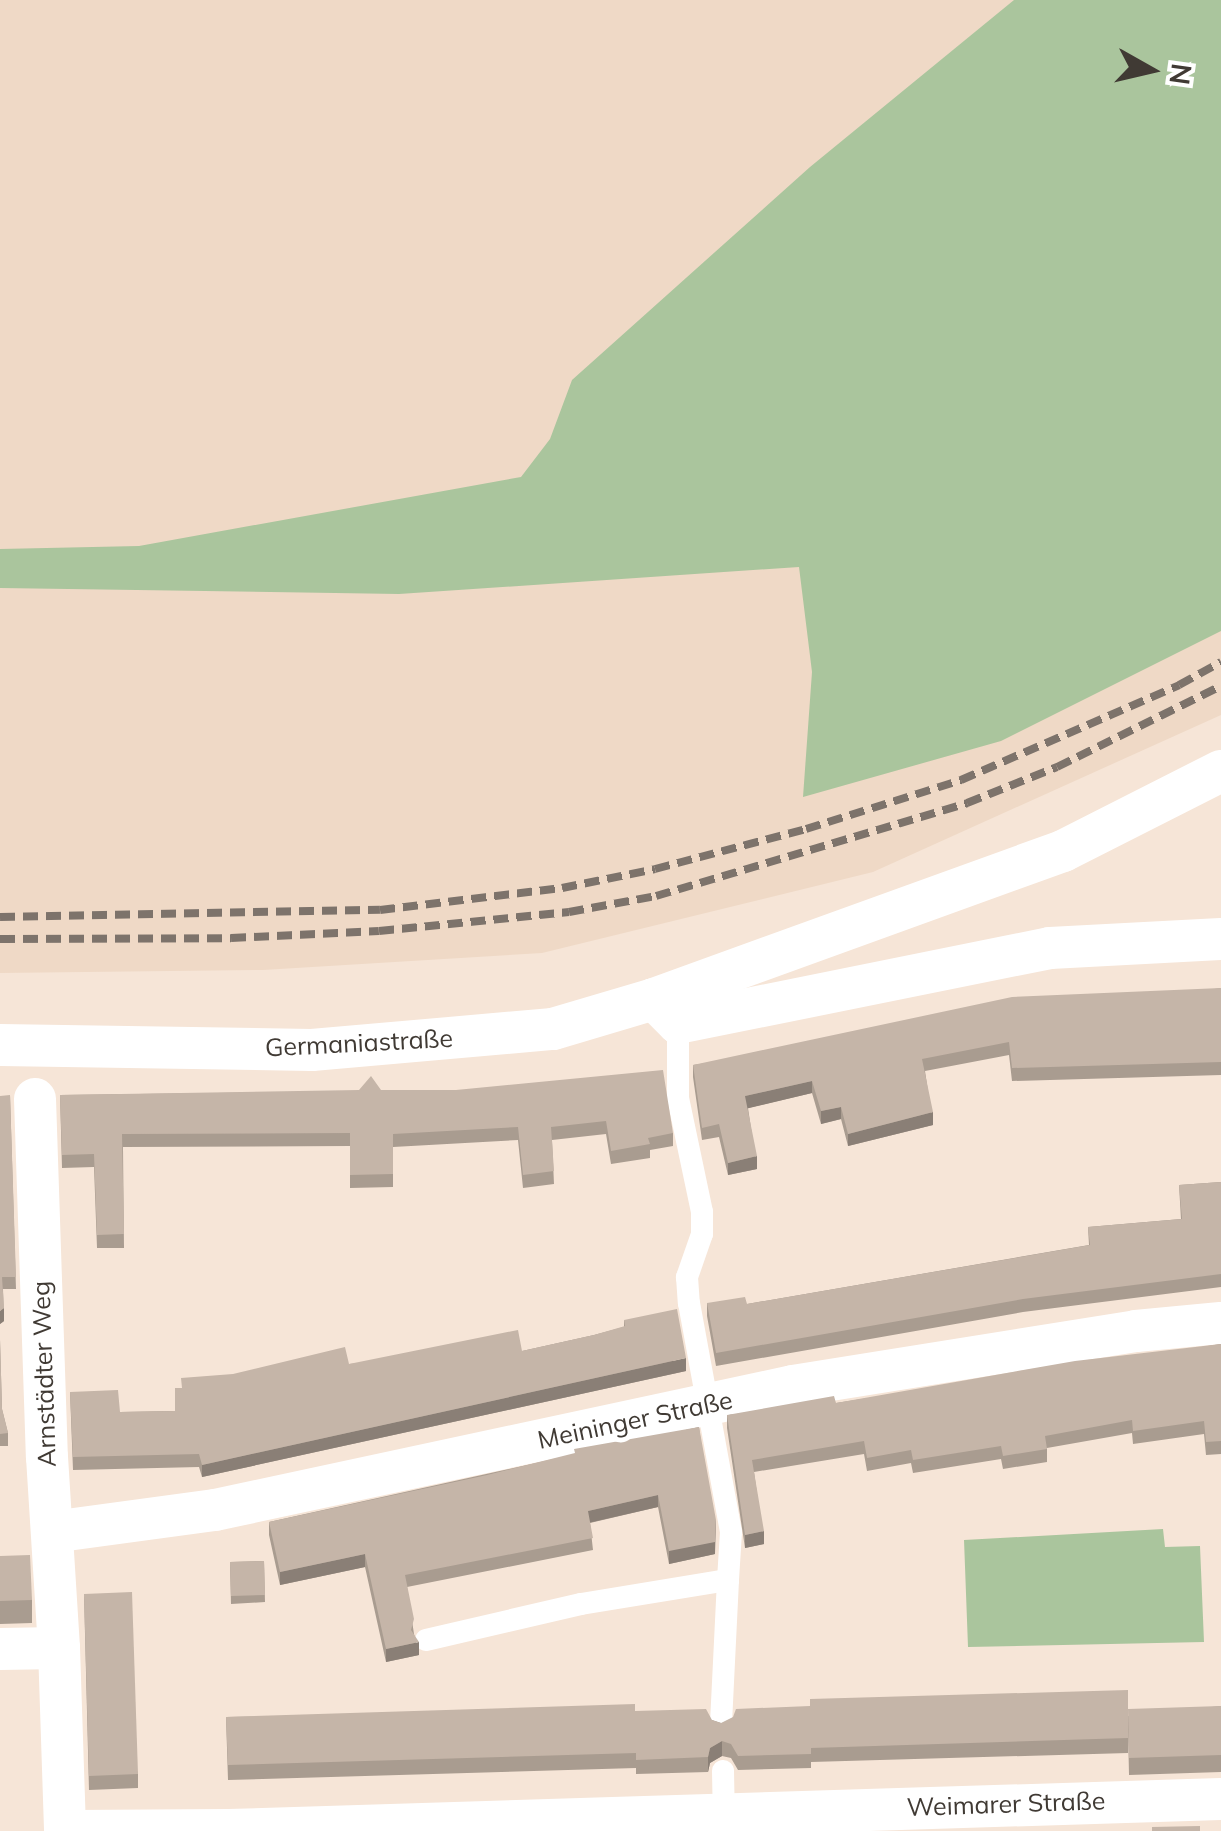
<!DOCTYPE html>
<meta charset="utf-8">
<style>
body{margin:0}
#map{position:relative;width:1221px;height:1831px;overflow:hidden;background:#f6e5d7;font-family:Mulish,sans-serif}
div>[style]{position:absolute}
.built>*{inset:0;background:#efd9c6}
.green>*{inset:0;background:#aac59d}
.service>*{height:22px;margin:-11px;padding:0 11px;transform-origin:11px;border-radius:11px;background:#fff}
.minor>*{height:42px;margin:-21px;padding:0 21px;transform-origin:21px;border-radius:21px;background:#fff}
.rail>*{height:8px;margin-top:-4px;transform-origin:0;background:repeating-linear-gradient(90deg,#7d736b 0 15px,transparent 0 23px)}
.wall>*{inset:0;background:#a99c90}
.shaded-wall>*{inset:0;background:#8a7f76}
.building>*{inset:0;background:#c5b5a8}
span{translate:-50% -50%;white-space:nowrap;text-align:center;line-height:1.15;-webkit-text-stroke:10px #fff;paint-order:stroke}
.street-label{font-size:25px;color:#403a34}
.north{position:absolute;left:1101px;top:20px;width:100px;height:100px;-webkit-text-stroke:8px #fff;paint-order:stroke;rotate:98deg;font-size:28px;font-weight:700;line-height:40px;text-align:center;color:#403a34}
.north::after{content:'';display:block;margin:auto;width:35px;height:45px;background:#403a34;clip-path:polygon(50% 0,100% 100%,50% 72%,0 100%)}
</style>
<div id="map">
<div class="built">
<i style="clip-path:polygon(0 0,1221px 0,1221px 715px,873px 872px,542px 953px,263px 970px,0 973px)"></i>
</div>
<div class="green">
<i style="clip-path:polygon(1014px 0,1221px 0,1221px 631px,1001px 741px,803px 797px,812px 672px,799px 567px,399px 594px,0 588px,0 549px,139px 546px,521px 477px,550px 439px,572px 380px,810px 167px)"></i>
<i style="clip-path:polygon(1163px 1529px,1165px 1547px,1200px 1546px,1204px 1642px,968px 1647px,964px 1540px)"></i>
</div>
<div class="service">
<i style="left:678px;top:1023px;width:75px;rotate:90deg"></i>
<i style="left:678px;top:1098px;width:116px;rotate:78.1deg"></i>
<i style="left:702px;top:1212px;width:22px;rotate:90deg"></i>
<i style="left:702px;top:1234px;width:46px;rotate:109.2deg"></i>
<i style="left:687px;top:1277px;width:26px;rotate:86deg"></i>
<i style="left:689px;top:1303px;width:233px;rotate:79.6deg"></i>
<i style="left:731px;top:1532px;width:48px;rotate:93.6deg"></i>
<i style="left:426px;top:1640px;width:159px;rotate:-13.1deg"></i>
<i style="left:581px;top:1604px;width:149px;rotate:-9.3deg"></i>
<i style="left:728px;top:1580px;width:143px;rotate:92.8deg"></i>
<i style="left:723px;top:1771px;width:52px;rotate:88.9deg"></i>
</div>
<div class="minor">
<i style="left:654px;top:999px;width:34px;rotate:45deg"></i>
<i style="left:678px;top:1023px;width:379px;rotate:-11.4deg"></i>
<i style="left:1050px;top:948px;width:171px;rotate:-3deg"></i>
<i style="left:0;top:1045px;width:312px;rotate:0.9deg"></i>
<i style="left:312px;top:1050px;width:242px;rotate:-5deg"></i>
<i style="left:553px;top:1029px;width:105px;rotate:-16.5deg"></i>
<i style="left:654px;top:999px;width:435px;rotate:-19.9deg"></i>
<i style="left:1063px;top:851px;width:177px;rotate:-26.9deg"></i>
<i style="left:35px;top:1099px;width:358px;rotate:88.1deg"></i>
<i style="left:47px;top:1457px;width:191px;rotate:86.4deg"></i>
<i style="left:52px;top:1532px;width:164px;rotate:-7.7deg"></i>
<i style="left:215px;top:1510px;width:591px;rotate:-12.11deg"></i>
<i style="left:793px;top:1386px;width:347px;rotate:-9.1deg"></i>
<i style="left:1136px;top:1331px;width:85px;rotate:-5.4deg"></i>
<i style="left:0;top:1649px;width:59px;rotate:-1deg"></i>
<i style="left:59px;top:1648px;width:183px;rotate:88.1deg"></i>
<i style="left:71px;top:1831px;width:158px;rotate:-0.4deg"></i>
<i style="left:229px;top:1830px;width:992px;rotate:-1.79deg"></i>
</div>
<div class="rail">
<i style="left:0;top:917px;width:380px;rotate:-1.1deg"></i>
<i style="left:380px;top:910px;width:183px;rotate:-6.9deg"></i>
<i style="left:562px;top:888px;width:95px;rotate:-11.5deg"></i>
<i style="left:655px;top:869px;width:156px;rotate:-14.8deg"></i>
<i style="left:806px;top:829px;width:163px;rotate:-17.5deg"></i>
<i style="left:961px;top:780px;width:238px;rotate:-23.5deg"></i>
<i style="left:1179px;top:685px;width:48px;rotate:-28.7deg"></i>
<i style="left:0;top:939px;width:231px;rotate:-0.2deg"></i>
<i style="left:231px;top:938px;width:148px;rotate:-2.7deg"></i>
<i style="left:379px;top:931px;width:191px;rotate:-5.7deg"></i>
<i style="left:569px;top:912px;width:88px;rotate:-10.4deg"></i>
<i style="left:656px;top:896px;width:325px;rotate:-16.6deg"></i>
<i style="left:967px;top:803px;width:97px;rotate:-21.8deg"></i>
<i style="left:1057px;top:767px;width:183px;rotate:-26.3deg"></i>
</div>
<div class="wall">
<i style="clip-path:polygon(1221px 988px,1221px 1075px,1012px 1081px,1009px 1055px,925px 1071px,933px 1125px,848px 1146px,841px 1119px,821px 1124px,812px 1093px,748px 1108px,757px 1169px,728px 1175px,719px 1137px,702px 1140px,693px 1077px,693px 1065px)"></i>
<i style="clip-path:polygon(456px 1090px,673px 1133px,673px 1146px,650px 1150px,650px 1158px,611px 1164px,606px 1134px,552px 1140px,554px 1184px,523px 1188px,518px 1140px,393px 1147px,393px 1187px,350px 1188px,350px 1146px,123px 1147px,124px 1248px,97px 1248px,94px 1167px,62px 1168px,60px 1095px)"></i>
<i style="clip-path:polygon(10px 1095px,16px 1289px,3px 1289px,4px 1321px,0 1324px)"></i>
<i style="clip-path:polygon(1221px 1182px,1221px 1287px,1023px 1312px,716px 1366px,707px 1316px,707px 1303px,747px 1304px,1089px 1245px,1088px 1227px,1181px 1219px,1179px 1185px)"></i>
<i style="clip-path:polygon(624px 1320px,686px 1371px,202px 1477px,199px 1467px,73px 1470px,70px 1392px,120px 1412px,175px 1411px,349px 1364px,522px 1351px,594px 1335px,624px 1327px)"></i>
<i style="clip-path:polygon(0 1340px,2px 1409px,8px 1433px,8px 1446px,0 1446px)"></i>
<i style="clip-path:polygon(1221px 1344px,1221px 1454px,1206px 1455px,1204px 1434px,1133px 1444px,1132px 1433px,1047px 1448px,1047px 1462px,1003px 1469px,1001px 1459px,913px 1473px,911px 1463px,867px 1471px,864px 1454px,754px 1472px,764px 1544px,745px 1548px,727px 1428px,727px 1415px,836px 1403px)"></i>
<i style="clip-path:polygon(699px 1427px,715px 1554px,669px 1564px,658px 1507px,590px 1523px,593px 1550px,407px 1587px,414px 1634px,419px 1655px,386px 1662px,365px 1567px,280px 1585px,269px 1535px,269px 1522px)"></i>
<i style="clip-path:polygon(0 1556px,32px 1600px,32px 1623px,0 1624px)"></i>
<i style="clip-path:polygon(264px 1561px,265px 1602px,231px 1604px,230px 1562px)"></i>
<i style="clip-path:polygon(84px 1594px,138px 1774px,138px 1788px,89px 1790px)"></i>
<i style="clip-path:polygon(1221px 1706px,1221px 1772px,1129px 1775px,1128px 1729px,1128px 1753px,811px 1762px,811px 1768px,738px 1770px,731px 1758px,722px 1756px,710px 1763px,708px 1772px,636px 1774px,636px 1768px,228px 1780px,226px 1717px,635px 1711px,712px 1720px,721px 1723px,1128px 1716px)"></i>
</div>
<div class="shaded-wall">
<i style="clip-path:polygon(812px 1081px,812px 1093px,745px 1109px,745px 1096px)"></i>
<i style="clip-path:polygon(841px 1107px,841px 1119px,821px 1124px,821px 1111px)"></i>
<i style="clip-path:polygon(933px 1112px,933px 1125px,848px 1146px,848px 1134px)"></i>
<i style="clip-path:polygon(757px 1156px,757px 1169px,728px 1175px,728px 1163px)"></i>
<i style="clip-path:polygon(4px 1308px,4px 1321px,0 1324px,0 1311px)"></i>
<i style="clip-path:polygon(686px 1358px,686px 1371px,202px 1477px,202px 1465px)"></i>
<i style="clip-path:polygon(658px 1495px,658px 1507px,588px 1523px,588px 1511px)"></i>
<i style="clip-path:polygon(716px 1520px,715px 1554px,669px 1564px,669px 1551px)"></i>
<i style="clip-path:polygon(764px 1531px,764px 1544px,745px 1548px,745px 1535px)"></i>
<i style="clip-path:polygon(365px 1554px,365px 1567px,280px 1585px,280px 1572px)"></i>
<i style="clip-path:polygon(419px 1642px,419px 1655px,386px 1662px,386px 1649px)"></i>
<i style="clip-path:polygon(722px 1741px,722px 1756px,710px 1763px,708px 1772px,708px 1757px,710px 1748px)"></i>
</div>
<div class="building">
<i style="clip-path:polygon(1221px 988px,1221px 1062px,1012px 1068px,1009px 1042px,922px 1059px,933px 1112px,848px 1134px,841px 1107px,821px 1111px,812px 1081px,745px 1096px,757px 1156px,728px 1163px,719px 1124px,702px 1128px,693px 1065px,1012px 997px)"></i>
<i style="clip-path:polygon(663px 1070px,673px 1133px,648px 1138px,650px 1144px,611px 1151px,606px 1121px,551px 1127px,554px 1171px,523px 1175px,518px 1127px,393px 1134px,393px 1174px,350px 1175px,350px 1133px,122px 1134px,124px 1234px,97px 1235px,94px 1154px,62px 1155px,60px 1095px,359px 1090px,371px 1076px,381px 1090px,456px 1090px)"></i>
<i style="clip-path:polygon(10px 1095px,16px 1277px,2px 1277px,4px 1308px,0 1311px,0 1096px)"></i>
<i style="clip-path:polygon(1221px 1182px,1221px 1274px,1023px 1299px,716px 1353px,707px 1303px,745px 1297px,747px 1304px,1090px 1245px,1088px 1227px,1182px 1219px,1179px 1185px)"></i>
<i style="clip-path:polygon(677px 1309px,686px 1358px,202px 1465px,199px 1454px,73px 1457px,70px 1392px,118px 1390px,120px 1412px,175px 1411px,175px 1388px,182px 1388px,181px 1378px,233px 1374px,345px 1347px,349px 1364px,518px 1330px,522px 1351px,594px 1335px,625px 1326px,624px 1320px)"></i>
<i style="clip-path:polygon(0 1339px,2px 1409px,8px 1433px,0 1434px)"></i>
<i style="clip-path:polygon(1221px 1344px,1221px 1441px,1206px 1442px,1204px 1421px,1133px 1431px,1132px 1420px,1045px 1436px,1047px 1449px,1003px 1456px,1001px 1446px,913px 1460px,911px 1450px,867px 1458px,864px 1441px,752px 1460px,764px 1531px,745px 1535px,727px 1415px,834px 1396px,836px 1403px,1075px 1361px)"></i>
<i style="clip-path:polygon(699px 1427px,716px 1520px,715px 1542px,669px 1551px,658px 1495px,588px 1511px,593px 1538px,405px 1575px,414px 1619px,411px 1630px,419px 1642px,386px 1649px,365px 1554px,280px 1572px,269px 1522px,487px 1475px,575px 1453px,574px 1449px)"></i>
<i style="clip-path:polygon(30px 1555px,32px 1600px,0 1601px,0 1556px)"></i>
<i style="clip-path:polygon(264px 1561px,265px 1595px,231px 1596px,230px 1562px)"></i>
<i style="clip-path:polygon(132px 1592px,138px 1774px,89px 1776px,84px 1594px)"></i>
<i style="clip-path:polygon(1128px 1690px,1128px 1738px,811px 1748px,811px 1754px,738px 1756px,731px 1744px,722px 1741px,710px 1748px,708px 1757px,636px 1760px,636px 1753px,228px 1765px,226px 1717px,635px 1704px,635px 1711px,706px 1709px,712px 1720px,721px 1723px,733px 1717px,736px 1709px,810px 1706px,810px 1699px)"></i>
<i style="clip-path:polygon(1221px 1706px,1221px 1755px,1129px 1758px,1128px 1709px)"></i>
<i style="clip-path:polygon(1200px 1826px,1200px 1831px,1152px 1831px,1152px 1827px)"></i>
</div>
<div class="street-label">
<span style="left:359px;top:1043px;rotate:-3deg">Germaniastraße</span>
<span style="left:44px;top:1374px;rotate:-92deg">Arnstädter Weg</span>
<span style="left:635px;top:1420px;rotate:-12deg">Meininger Straße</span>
<span style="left:1006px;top:1804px;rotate:-2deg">Weimarer Straße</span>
</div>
<div class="north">N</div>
</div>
